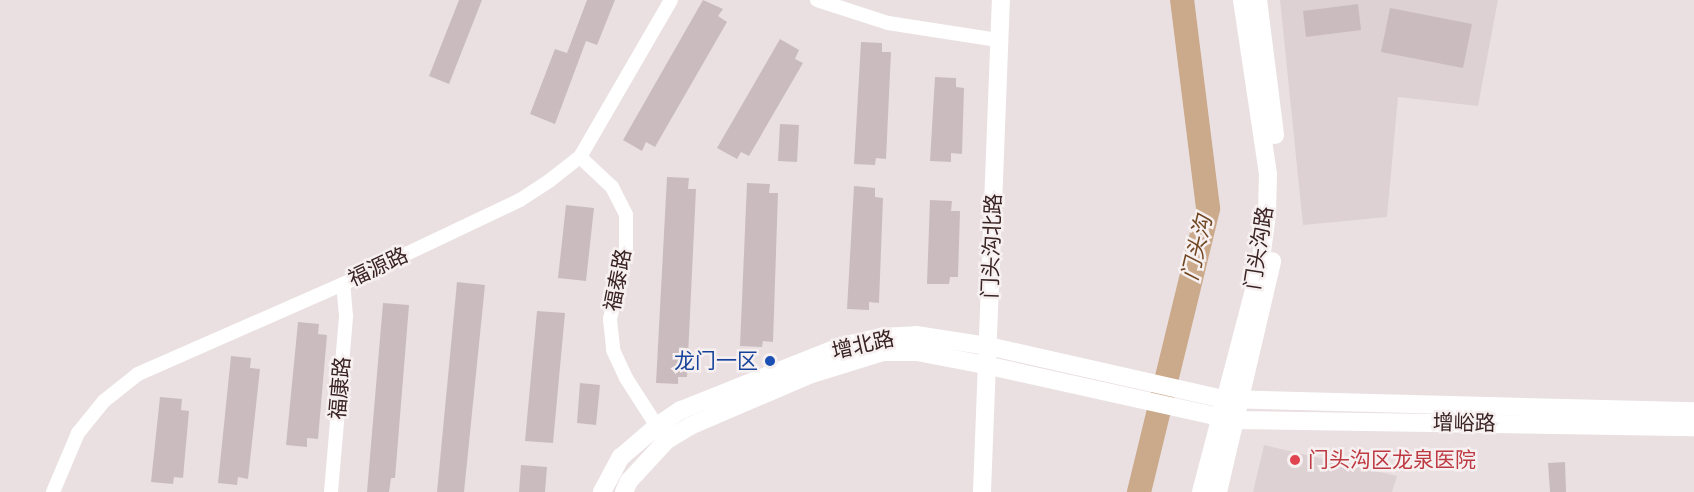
<!DOCTYPE html>
<meta charset="utf-8">
<style>
body{margin:0}
#map{position:relative;width:1694px;height:492px;overflow:hidden;background:#eae0e1;font-family:"Space Grotesk","Noto Sans SC",sans-serif}
div>[style]{position:absolute}
.built>*{inset:0;background:#ddd1d3}
.river>*{height:24px;margin:-12px;padding:0 12px;transform-origin:12px;border-radius:12px;background:#cba98b}
.building>*{inset:0;background:#cabcbe}
.street>*{height:14px;margin:-7px;padding:0 7px;transform-origin:7px;border-radius:7px;background:#fff}
.secondary>*{height:18px;margin:-9px;padding:0 9px;transform-origin:9px;border-radius:9px;background:#fff}
.dots>*{width:16px;height:16px;translate:-50% -50%;box-sizing:border-box;border:3px solid #f7f0f1;border-radius:50%}
span{translate:-50% -50%;white-space:nowrap;text-align:center;line-height:1.15;-webkit-text-stroke:5px #f7f0f1;paint-order:stroke}
.street-label{font-size:21px;color:#392322}
.transit-label{font-size:21px;color:#164399}
.right{translate:-100% -50%;text-align:right}
.health-label{font-size:21px;color:#be3a42}
.left{translate:0 -50%;text-align:left}
.water-label{font-size:22px;color:#704621;font-style:italic}
</style>
<div id="map">
<div class="built">
<i style="clip-path:polygon(1280px 0,1498px 0,1478px 106px,1398px 97px,1387px 217px,1303px 225px)"></i>
<i style="clip-path:polygon(1264px 445px,1397px 476px,1392px 492px,1253px 492px)"></i>
</div>
<div class="river">
<i style="left:1139px;top:492px;width:292px;rotate:-76.3deg"></i>
<i style="left:1208px;top:208px;width:210px;rotate:-97.1deg"></i>
</div>
<div class="building">
<i style="clip-path:polygon(459px 0,482px 0,449px 84px,429px 76px)"></i>
<i style="clip-path:polygon(587px 0,615px 0,597px 45px,586px 41px,555px 124px,530px 114px,555px 49px,567px 53px)"></i>
<i style="clip-path:polygon(703px 0,723px 9px,718px 16px,727px 22px,655px 147px,646px 142px,642px 151px,623px 140px)"></i>
<i style="clip-path:polygon(1358px 4px,1361px 30px,1306px 37px,1303px 11px)"></i>
<i style="clip-path:polygon(1390px 8px,1472px 24px,1463px 68px,1381px 52px)"></i>
<i style="clip-path:polygon(780px 39px,799px 50px,795px 59px,803px 63px,749px 156px,741px 152px,737px 159px,717px 148px)"></i>
<i style="clip-path:polygon(861px 42px,882px 43px,882px 52px,891px 52px,886px 159px,876px 158px,875px 165px,854px 164px)"></i>
<i style="clip-path:polygon(935px 77px,956px 78px,956px 87px,964px 88px,962px 154px,951px 153px,951px 162px,930px 161px)"></i>
<i style="clip-path:polygon(780px 124px,799px 125px,797px 162px,778px 161px)"></i>
<i style="clip-path:polygon(667px 177px,689px 178px,688px 189px,696px 189px,687px 377px,678px 377px,678px 384px,656px 383px)"></i>
<i style="clip-path:polygon(747px 183px,770px 184px,769px 193px,778px 193px,773px 342px,763px 341px,762px 347px,740px 346px)"></i>
<i style="clip-path:polygon(854px 186px,875px 188px,875px 197px,883px 198px,879px 303px,869px 302px,869px 310px,847px 309px)"></i>
<i style="clip-path:polygon(930px 200px,952px 201px,951px 211px,960px 211px,958px 277px,950px 277px,949px 284px,927px 284px)"></i>
<i style="clip-path:polygon(566px 205px,594px 208px,586px 281px,558px 278px)"></i>
<i style="clip-path:polygon(457px 282px,485px 285px,464px 492px,437px 492px)"></i>
<i style="clip-path:polygon(383px 303px,409px 305px,395px 478px,391px 478px,389px 492px,367px 492px)"></i>
<i style="clip-path:polygon(537px 311px,565px 313px,553px 443px,525px 441px)"></i>
<i style="clip-path:polygon(298px 322px,319px 324px,318px 334px,327px 335px,318px 439px,307px 438px,307px 447px,286px 445px)"></i>
<i style="clip-path:polygon(231px 356px,251px 358px,250px 368px,260px 369px,248px 479px,238px 477px,237px 485px,218px 483px)"></i>
<i style="clip-path:polygon(580px 383px,600px 385px,596px 425px,577px 423px)"></i>
<i style="clip-path:polygon(160px 397px,182px 399px,181px 410px,189px 411px,183px 478px,174px 477px,173px 484px,151px 482px)"></i>
<i style="clip-path:polygon(1565px 462px,1566px 492px,1550px 492px,1548px 463px)"></i>
<i style="clip-path:polygon(521px 465px,547px 467px,545px 492px,519px 492px)"></i>
</div>
<div class="street">
<i style="left:817px;top:0;width:75px;rotate:17.9deg"></i>
<i style="left:888px;top:23px;width:111px;rotate:8.8deg"></i>
<i style="left:580px;top:157px;width:44px;rotate:43.2deg"></i>
<i style="left:612px;top:187px;width:31px;rotate:63deg"></i>
<i style="left:626px;top:215px;width:32px;rotate:90deg"></i>
<i style="left:626px;top:247px;width:74px;rotate:102.5deg"></i>
<i style="left:610px;top:319px;width:31px;rotate:84deg"></i>
<i style="left:613px;top:350px;width:31px;rotate:65deg"></i>
<i style="left:626px;top:378px;width:67px;rotate:57.3deg"></i>
<i style="left:53px;top:492px;width:64px;rotate:-67deg"></i>
<i style="left:78px;top:433px;width:41px;rotate:-50.9deg"></i>
<i style="left:104px;top:401px;width:43px;rotate:-38.5deg"></i>
<i style="left:138px;top:374px;width:224px;rotate:-23.7deg"></i>
<i style="left:343px;top:284px;width:196px;rotate:-25.4deg"></i>
<i style="left:520px;top:200px;width:35px;rotate:-33deg"></i>
<i style="left:549px;top:181px;width:39px;rotate:-38deg"></i>
<i style="left:580px;top:157px;width:181px;rotate:-59.9deg"></i>
<i style="left:331px;top:492px;width:177px;rotate:-85.1deg"></i>
<i style="left:346px;top:316px;width:32px;rotate:-95deg"></i>
</div>
<div class="secondary">
<i style="left:1258px;top:0;width:136px;rotate:82.8deg"></i>
<i style="left:602px;top:492px;width:40px;rotate:-62deg"></i>
<i style="left:621px;top:457px;width:48px;rotate:-40.7deg"></i>
<i style="left:657px;top:426px;width:29px;rotate:-34deg"></i>
<i style="left:681px;top:410px;width:173px;rotate:-21.7deg"></i>
<i style="left:842px;top:346px;width:40px;rotate:-13deg"></i>
<i style="left:881px;top:337px;width:35px;rotate:-3deg"></i>
<i style="left:916px;top:335px;width:73px;rotate:8.7deg"></i>
<i style="left:988px;top:346px;width:241px;rotate:12.7deg"></i>
<i style="left:1223px;top:399px;width:471px;rotate:1.5deg"></i>
<i style="left:624px;top:492px;width:12px;rotate:-66deg"></i>
<i style="left:629px;top:481px;width:56px;rotate:-47.2deg"></i>
<i style="left:667px;top:440px;width:27px;rotate:-31deg"></i>
<i style="left:690px;top:426px;width:129px;rotate:-23.2deg"></i>
<i style="left:809px;top:375px;width:77px;rotate:-17.3deg"></i>
<i style="left:883px;top:352px;width:34px"></i>
<i style="left:917px;top:352px;width:69px;rotate:10.8deg"></i>
<i style="left:985px;top:365px;width:254px;rotate:12.5deg"></i>
<i style="left:1233px;top:420px;width:461px;rotate:0.9deg"></i>
<i style="left:982px;top:492px;width:492px;rotate:-87.8deg"></i>
<i style="left:1201px;top:492px;width:233px;rotate:-75.3deg"></i>
<i style="left:1260px;top:267px;width:53px;rotate:-82.5deg"></i>
<i style="left:1267px;top:214px;width:40px;rotate:-88.6deg"></i>
<i style="left:1268px;top:174px;width:176px;rotate:-98.5deg"></i>
<i style="left:1218px;top:492px;width:237px;rotate:-76.8deg"></i>
</div>
<div class="dots">
<i style="left:770px;top:361px;background:#1a4fb4"></i>
<i style="left:1295px;top:460px;background:#e0444e"></i>
</div>
<div class="street-label">
<span style="left:992px;top:246px;rotate:-88deg">门头沟北路</span>
<span style="left:1259px;top:248px;rotate:-81deg">门头沟路</span>
<span style="left:378px;top:267px;rotate:-25deg">福源路</span>
<span style="left:618px;top:280px;rotate:-79deg">福泰路</span>
<span style="left:863px;top:345px;rotate:-13deg">增北路</span>
<span style="left:340px;top:388px;rotate:-85deg">福康路</span>
<span style="left:1464px;top:423px;rotate:1deg">增峪路</span>
</div>
<div class="transit-label">
<span class="right" style="left:758px;top:361px">龙门一区</span>
</div>
<div class="health-label">
<span class="left" style="left:1308px;top:460px">门头沟区龙泉医院</span>
</div>
<div class="water-label">
<span style="left:1197px;top:248px;rotate:-77deg">门头沟</span>
</div>
</div>
